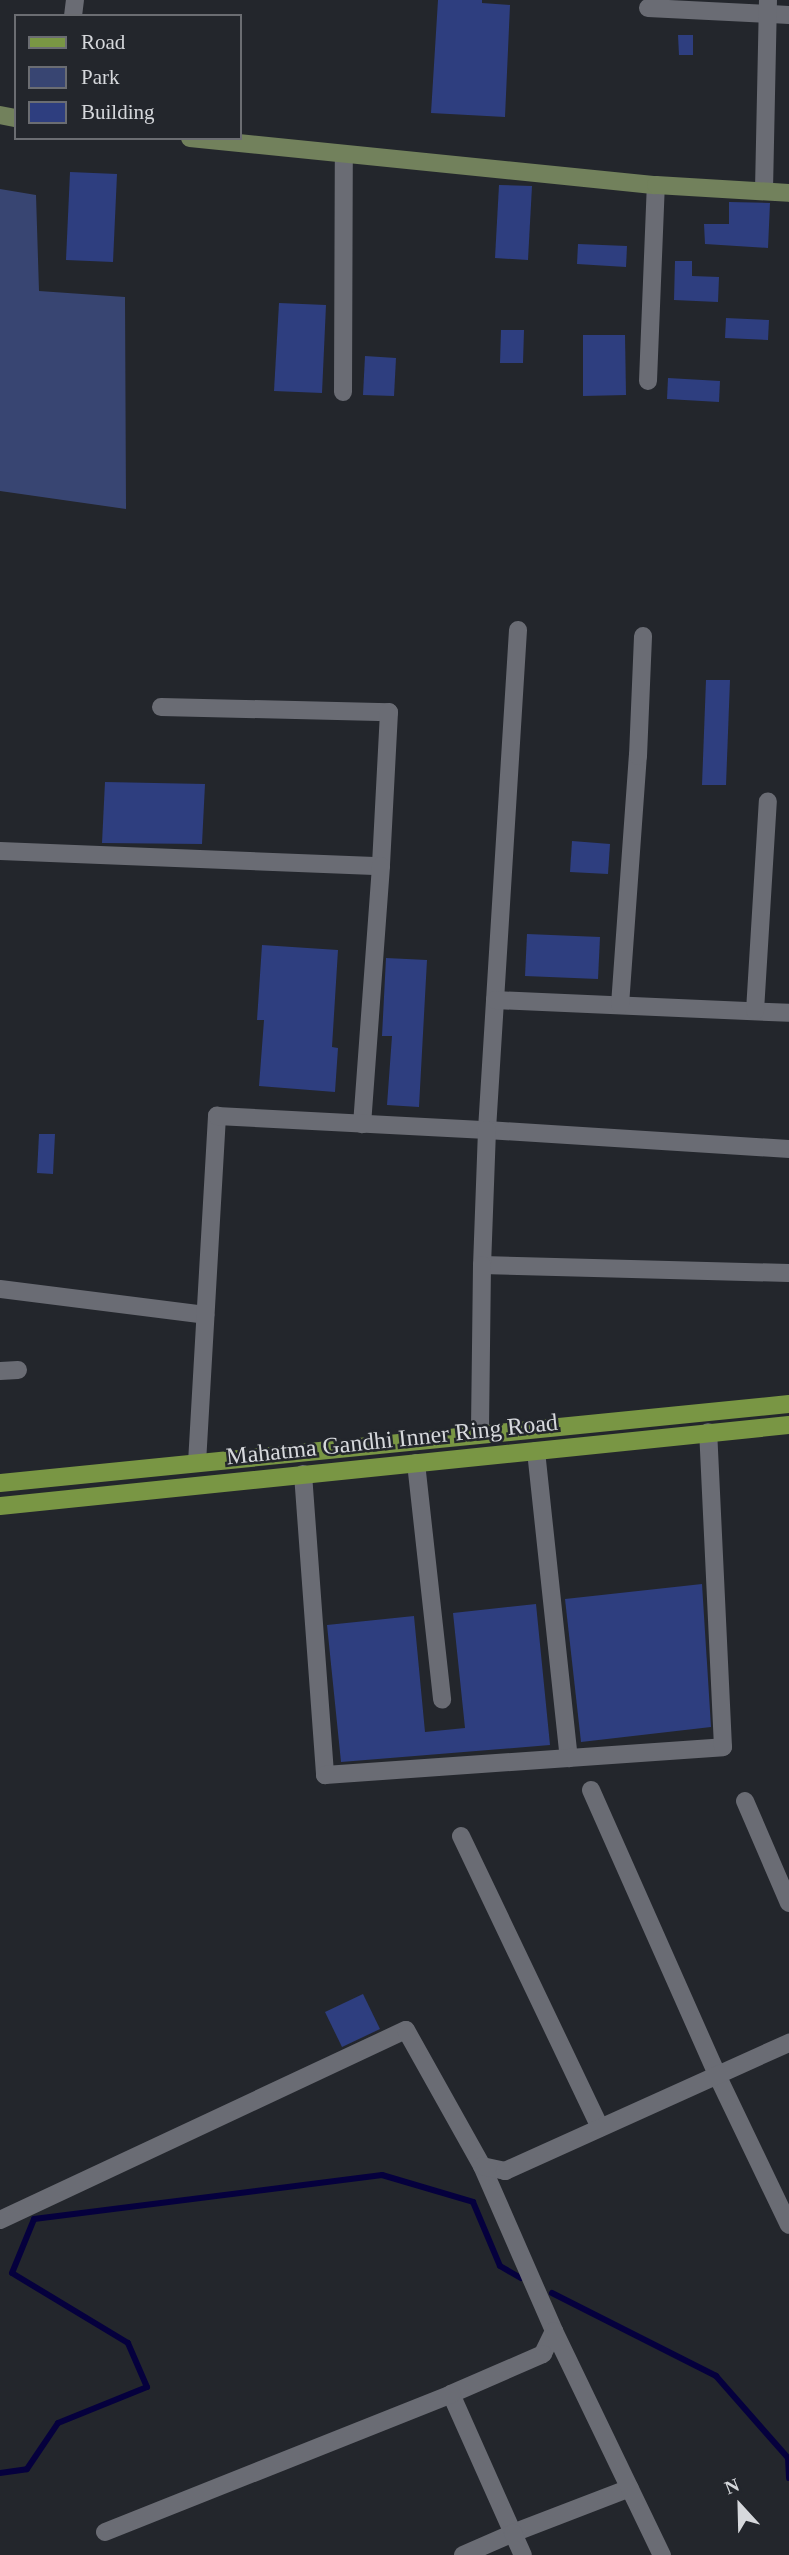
<!DOCTYPE html>
<style>
body{margin:0}
#map{position:relative;width:789px;height:2555px;overflow:hidden;background:#23262c;font-family:"Times New Roman",serif}
div>[style]{position:absolute}
.green>*{inset:0;background:#384572}
.stream>*{height:6px;margin:-3px;padding:0 3px;transform-origin:3px;border-radius:3px;background:#05003d}
.building>*{inset:0;background:#2e3e7f}
.minor>*{height:18px;margin:-9px;padding:0 9px;transform-origin:9px;border-radius:9px;background:#6a6c74}
.tertiary>*{height:18px;margin:-9px;padding:0 9px;transform-origin:9px;border-radius:9px;background:#6a6c74}
.secondary>*{height:18px;margin:-9px;padding:0 9px;transform-origin:9px;border-radius:9px;background:#72815c}
.primary>*{height:18px;margin:-9px;padding:0 9px;transform-origin:9px;border-radius:9px;background:#799644}
span{translate:-50% -50%;white-space:nowrap;text-align:center;line-height:1.15;-webkit-text-stroke:5px #23262c;paint-order:stroke}
.street-label{font-size:24px;color:#d6d8dc}
.legend{position:absolute;left:14px;top:14px;width:228px;height:126px;box-sizing:border-box;background:#23262c;border:2px solid #6b6d72;margin:0;padding:9px 12px;list-style:none;font-size:21px;color:#d6d8dc}
.legend li{display:flex;align-items:center;gap:14px;height:35px}
.legend b{width:35px;border:2px solid #6b6d72}
.north{position:absolute;left:705px;top:2471px;width:70px;height:70px;-webkit-text-stroke:5px #23262c;paint-order:stroke;rotate:338deg;font-size:19px;font-weight:700;line-height:28px;text-align:center;color:#d6d8dc}
.north::after{content:'';display:block;margin:auto;width:24px;height:32px;background:#d6d8dc;clip-path:polygon(50% 0,100% 100%,50% 72%,0 100%)}
</style>
<div id="map">
<div class="green">
<i style="clip-path:polygon(0 189px,36px 195px,39px 291px,125px 297px,126px 509px,0 491px)"></i>
</div>
<div class="stream">
<i style="left:552px;top:2293px;width:184px;rotate:26.8deg"></i>
<i style="left:716px;top:2376px;width:109px;rotate:48.7deg"></i>
<i style="left:788px;top:2458px;width:20px;rotate:87deg"></i>
<i style="left:0;top:2473px;width:27px;rotate:-8deg"></i>
<i style="left:27px;top:2469px;width:55px;rotate:-56deg"></i>
<i style="left:58px;top:2423px;width:96px;rotate:-22deg"></i>
<i style="left:147px;top:2387px;width:48px;rotate:-113.4deg"></i>
<i style="left:128px;top:2343px;width:135px;rotate:-148.9deg"></i>
<i style="left:12px;top:2273px;width:58px;rotate:-67.8deg"></i>
<i style="left:34px;top:2219px;width:351px;rotate:-7.2deg"></i>
<i style="left:382px;top:2175px;width:95px;rotate:16.5deg"></i>
<i style="left:473px;top:2202px;width:69px;rotate:67.1deg"></i>
<i style="left:500px;top:2266px;width:24px;rotate:30deg"></i>
</div>
<div class="building">
<i style="clip-path:polygon(438px 0,482px 0,482px 3px,510px 5px,505px 117px,431px 113px)"></i>
<i style="clip-path:polygon(678px 35px,693px 35px,693px 55px,679px 55px)"></i>
<i style="clip-path:polygon(70px 172px,117px 174px,113px 262px,66px 260px)"></i>
<i style="clip-path:polygon(499px 185px,532px 186px,528px 260px,495px 258px)"></i>
<i style="clip-path:polygon(729px 202px,770px 203px,768px 248px,705px 244px,704px 224px,729px 224px)"></i>
<i style="clip-path:polygon(578px 244px,627px 246px,626px 267px,577px 264px)"></i>
<i style="clip-path:polygon(675px 261px,692px 261px,692px 276px,719px 277px,718px 302px,674px 300px)"></i>
<i style="clip-path:polygon(279px 303px,326px 305px,322px 393px,274px 391px)"></i>
<i style="clip-path:polygon(726px 318px,769px 320px,768px 340px,725px 338px)"></i>
<i style="clip-path:polygon(501px 330px,524px 330px,523px 363px,500px 363px)"></i>
<i style="clip-path:polygon(583px 335px,625px 335px,626px 395px,583px 396px)"></i>
<i style="clip-path:polygon(365px 356px,396px 358px,394px 396px,363px 395px)"></i>
<i style="clip-path:polygon(668px 378px,720px 381px,719px 402px,667px 399px)"></i>
<i style="clip-path:polygon(706px 680px,730px 680px,726px 785px,702px 785px)"></i>
<i style="clip-path:polygon(105px 782px,205px 784px,202px 844px,102px 843px)"></i>
<i style="clip-path:polygon(572px 841px,610px 844px,608px 874px,570px 872px)"></i>
<i style="clip-path:polygon(527px 934px,600px 937px,598px 979px,525px 976px)"></i>
<i style="clip-path:polygon(262px 945px,338px 950px,332px 1047px,338px 1048px,335px 1092px,259px 1086px,264px 1020px,257px 1020px)"></i>
<i style="clip-path:polygon(386px 958px,427px 960px,419px 1107px,387px 1105px,392px 1036px,382px 1036px)"></i>
<i style="clip-path:polygon(39px 1134px,55px 1134px,53px 1174px,37px 1173px)"></i>
<i style="clip-path:polygon(702px 1584px,711px 1727px,581px 1742px,565px 1599px)"></i>
<i style="clip-path:polygon(536px 1604px,550px 1745px,341px 1762px,327px 1625px,414px 1616px,425px 1732px,465px 1728px,453px 1613px)"></i>
<i style="clip-path:polygon(363px 1994px,380px 2029px,342px 2047px,325px 2012px)"></i>
</div>
<div class="minor">
<i style="left:648px;top:8px;width:141px;rotate:2.8deg"></i>
<i style="left:764px;top:190px;width:190px;rotate:-88.8deg"></i>
<i style="left:648px;top:381px;width:196px;rotate:-87.7deg"></i>
<i style="left:343px;top:392px;width:238px;rotate:-89.8deg"></i>
<i style="left:518px;top:630px;width:501px;rotate:93.55deg"></i>
<i style="left:487px;top:1130px;width:303px;rotate:3.6deg"></i>
<i style="left:161px;top:707px;width:228px;rotate:1.3deg"></i>
<i style="left:389px;top:712px;width:154px;rotate:93deg"></i>
<i style="left:0;top:851px;width:381px;rotate:2.3deg"></i>
<i style="left:381px;top:866px;width:259px;rotate:94.2deg"></i>
<i style="left:495px;top:1000px;width:294px;rotate:2.5deg"></i>
<i style="left:620px;top:1005px;width:250px;rotate:-85.9deg"></i>
<i style="left:638px;top:756px;width:120px;rotate:-87.6deg"></i>
<i style="left:755px;top:1011px;width:210px;rotate:-86.5deg"></i>
<i style="left:482px;top:1265px;width:307px;rotate:1.5deg"></i>
<i style="left:0;top:1289px;width:207px;rotate:7.2deg"></i>
<i style="left:0;top:1371px;width:18px;rotate:-3deg"></i>
<i style="left:536px;top:1451px;width:309px;rotate:83.9deg"></i>
<i style="left:197px;top:1463px;width:348px;rotate:-86.7deg"></i>
<i style="left:217px;top:1116px;width:270px;rotate:3deg"></i>
<i style="left:487px;top:1130px;width:135px;rotate:92.1deg"></i>
<i style="left:482px;top:1265px;width:168px;rotate:90.7deg"></i>
<i style="left:416px;top:1463px;width:238px;rotate:83.7deg"></i>
<i style="left:303px;top:1474px;width:302px;rotate:85.8deg"></i>
<i style="left:325px;top:1775px;width:399px;rotate:-4deg"></i>
<i style="left:723px;top:1747px;width:315px;rotate:-92.7deg"></i>
<i style="left:591px;top:1790px;width:312px;rotate:66.1deg"></i>
<i style="left:717px;top:2075px;width:166px;rotate:64.4deg"></i>
<i style="left:745px;top:1801px;width:111px;rotate:66.7deg"></i>
<i style="left:461px;top:1836px;width:323px;rotate:64.5deg"></i>
<i style="left:482px;top:2166px;width:180px;rotate:66.4deg"></i>
<i style="left:554px;top:2331px;width:25px;rotate:116deg"></i>
<i style="left:543px;top:2354px;width:100px;rotate:156.5deg"></i>
<i style="left:451px;top:2394px;width:152px;rotate:66deg"></i>
<i style="left:513px;top:2533px;width:125px;rotate:-21deg"></i>
<i style="left:0;top:2220px;width:448px;rotate:-25.1deg"></i>
<i style="left:406px;top:2030px;width:156px;rotate:60.8deg"></i>
<i style="left:482px;top:2166px;width:24px;rotate:12deg"></i>
<i style="left:505px;top:2171px;width:312px;rotate:-24.3deg"></i>
<i style="left:554px;top:2331px;width:249px;rotate:64.3deg"></i>
<i style="left:105px;top:2532px;width:373px;rotate:-21.7deg"></i>
<i style="left:463px;top:2555px;width:55px;rotate:-23.7deg"></i>
<i style="left:513px;top:2533px;width:24px;rotate:66deg"></i>
</div>
<div class="tertiary">
<i style="left:73px;top:16px;width:16px;rotate:-83deg"></i>
</div>
<div class="secondary">
<i style="left:0;top:115px;width:16px;rotate:11deg"></i>
<i style="left:190px;top:138px;width:468px;rotate:5.8deg"></i>
<i style="left:656px;top:185px;width:133px;rotate:3.4deg"></i>
</div>
<div class="primary">
<i style="left:0;top:1483px;width:793px;rotate:-5.72deg"></i>
<i style="left:0;top:1506px;width:793px;rotate:-5.86deg"></i>
</div>
<div class="street-label">
<span style="left:392px;top:1440px;rotate:-6deg">Mahatma Gandhi Inner Ring Road</span>
</div>
<ul class="legend">
<li><b style="height:9px;background:#799644"></b>Road</li>
<li><b style="height:19px;background:#384572"></b>Park</li>
<li><b style="height:19px;background:#2e3e7f"></b>Building</li>
</ul>
<div class="north">N</div>
</div>
